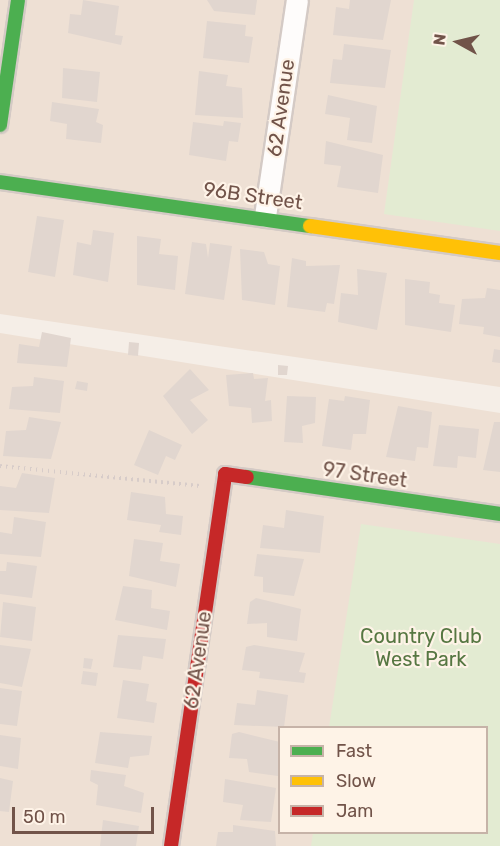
<!DOCTYPE html>
<style>
body{margin:0}
#map{position:relative;width:500px;height:846px;overflow:hidden;background:#f5eee7;font-family:Rubik,sans-serif}
div>[style]{position:absolute}
.residential>*{inset:0;background:#eee0d4}
.green>*{inset:0;background:#e3ebd2}
.building>*{inset:0;background:#e1d6cf}
.path>*{height:4px;margin-top:-2px;transform-origin:0;background:repeating-linear-gradient(90deg,#d7ccc9 0 1.5px,transparent 0 6px)}
.roads{filter:drop-shadow(2px 0 #d4cac5) drop-shadow(-2px 0 #d4cac5) drop-shadow(0 2px #d4cac5) drop-shadow(0 -2px #d4cac5)}
.street>*{height:21px;margin:-10.5px;padding:0 10.5px;transform-origin:10.5px;border-radius:10.5px;background:#fefcfb}
.fast>*{height:14px;margin:-7px;padding:0 7px;transform-origin:7px;border-radius:7px;background:#4caf50}
.slow>*{height:14px;margin:-7px;padding:0 7px;transform-origin:7px;border-radius:7px;background:#ffc107}
.jam>*{height:14px;margin:-7px;padding:0 7px;transform-origin:7px;border-radius:7px;background:#c62828}
span{translate:-50% -50%;white-space:nowrap;text-align:center;line-height:1.15;-webkit-text-stroke:4.5px #fef3e7;paint-order:stroke}
.street-label{font-size:20px;color:#715349}
.park-label{font-size:20px;color:#567742}
.legend{position:absolute;left:278px;top:726px;width:210px;height:108px;box-sizing:border-box;background:#fef3e7;border:2px solid #c6b3a8;margin:0;padding:8px 10px;list-style:none;font-size:18px;color:#715349}
.legend li{display:flex;align-items:center;gap:12px;height:30px}
.legend b{width:30px;border:2px solid #c6b3a8}
.north{position:absolute;left:428px;top:12px;width:60px;height:60px;-webkit-text-stroke:4px #fef3e7;paint-order:stroke;rotate:278deg;font-size:16px;font-weight:700;line-height:24px;text-align:center;color:#715349}
.north::after{content:'';display:block;margin:auto;width:21px;height:27px;background:#715349;clip-path:polygon(50% 0,100% 100%,50% 72%,0 100%)}
.scale{position:absolute;left:12px;top:807px;width:142px;height:27px;box-sizing:border-box;border:3px solid #715349;border-top:0;padding-left:8px;font-size:18px;line-height:21px;white-space:nowrap;color:#715349;-webkit-text-stroke:4px #fef3e7;paint-order:stroke}
</style>
<div id="map">
<div class="residential">
<i style="clip-path:polygon(0 0,500px 0,500px 387px,0 314px)"></i>
<i style="clip-path:polygon(evenodd,0 333px,500px 413px,500px 846px,0 846px,0 333px,280px 728px,486px 728px,486px 832px,280px 832px,280px 728px)"></i>
</div>
<div class="green">
<i style="clip-path:polygon(414px 0,500px 0,500px 231px,384px 214px)"></i>
<i style="clip-path:polygon(361px 524px,500px 544px,500px 846px,311px 846px,313px 833px,486px 832px,486px 728px,329px 727px)"></i>
</div>
<div class="building">
<i style="clip-path:polygon(83px 0,119px 6px,115px 35px,123px 36px,121px 45px,68px 33px,70px 14px,81px 15px)"></i>
<i style="clip-path:polygon(207px 0,257px 0,255px 15px,214px 11px)"></i>
<i style="clip-path:polygon(350px 0,391px 0,383px 40px,333px 35px,336px 7px,349px 9px)"></i>
<i style="clip-path:polygon(207px 21px,246px 25px,245px 36px,253px 37px,249px 63px,203px 58px)"></i>
<i style="clip-path:polygon(344px 44px,391px 50px,385px 88px,330px 83px,333px 59px,342px 60px)"></i>
<i style="clip-path:polygon(63px 68px,100px 72px,97px 102px,62px 98px)"></i>
<i style="clip-path:polygon(199px 71px,228px 75px,226px 86px,242px 88px,243px 118px,195px 115px)"></i>
<i style="clip-path:polygon(328px 95px,377px 106px,372px 143px,347px 140px,350px 118px,325px 114px)"></i>
<i style="clip-path:polygon(52px 102px,99px 109px,96px 122px,103px 125px,101px 143px,66px 139px,67px 124px,50px 121px)"></i>
<i style="clip-path:polygon(224px 121px,241px 123px,238px 142px,229px 141px,226px 161px,189px 155px,193px 122px,223px 126px)"></i>
<i style="clip-path:polygon(326px 141px,383px 155px,378px 193px,337px 187px,341px 166px,324px 164px)"></i>
<i style="clip-path:polygon(37px 216px,64px 220px,55px 277px,28px 272px)"></i>
<i style="clip-path:polygon(93px 230px,114px 233px,108px 282px,73px 275px,77px 242px,91px 245px)"></i>
<i style="clip-path:polygon(137px 236px,161px 239px,159px 254px,178px 256px,175px 290px,137px 285px)"></i>
<i style="clip-path:polygon(192px 242px,206px 244px,208px 258px,210px 243px,232px 246px,224px 300px,185px 294px)"></i>
<i style="clip-path:polygon(240px 249px,264px 252px,268px 264px,280px 266px,275px 305px,242px 300px)"></i>
<i style="clip-path:polygon(292px 258px,306px 261px,306px 266px,340px 265px,334px 304px,327px 303px,325px 312px,287px 307px)"></i>
<i style="clip-path:polygon(357px 269px,387px 273px,377px 330px,338px 322px,341px 293px,358px 295px)"></i>
<i style="clip-path:polygon(405px 279px,430px 282px,429px 293px,440px 295px,439px 303px,455px 305px,451px 332px,405px 325px)"></i>
<i style="clip-path:polygon(487px 288px,500px 290px,500px 337px,483px 334px,484px 327px,459px 324px,462px 299px,485px 298px)"></i>
<i style="clip-path:polygon(42px 332px,71px 338px,67px 367px,17px 363px,19px 344px,39px 347px)"></i>
<i style="clip-path:polygon(129px 342px,139px 343px,138px 356px,128px 355px)"></i>
<i style="clip-path:polygon(494px 349px,500px 350px,500px 363px,492px 362px)"></i>
<i style="clip-path:polygon(278px 365px,288px 366px,287px 375px,278px 375px)"></i>
<i style="clip-path:polygon(190px 369px,209px 390px,190px 400px,208px 420px,192px 434px,163px 396px)"></i>
<i style="clip-path:polygon(253px 373px,254px 379px,268px 378px,265px 401px,271px 400px,272px 421px,252px 423px,251px 408px,229px 406px,226px 375px)"></i>
<i style="clip-path:polygon(34px 377px,64px 381px,60px 413px,9px 409px,12px 387px,33px 386px)"></i>
<i style="clip-path:polygon(77px 381px,88px 383px,87px 391px,75px 389px)"></i>
<i style="clip-path:polygon(287px 396px,316px 397px,315px 423px,302px 426px,303px 443px,284px 442px)"></i>
<i style="clip-path:polygon(345px 396px,370px 400px,366px 434px,353px 434px,351px 450px,322px 446px,329px 399px,344px 401px)"></i>
<i style="clip-path:polygon(398px 406px,432px 412px,428px 448px,417px 447px,415px 461px,386px 457px)"></i>
<i style="clip-path:polygon(29px 417px,61px 422px,51px 459px,3px 456px,6px 431px,26px 430px)"></i>
<i style="clip-path:polygon(494px 422px,500px 422px,500px 472px,483px 470px)"></i>
<i style="clip-path:polygon(439px 425px,479px 429px,476px 458px,458px 456px,457px 468px,433px 466px)"></i>
<i style="clip-path:polygon(149px 430px,182px 445px,175px 460px,166px 456px,158px 475px,134px 465px)"></i>
<i style="clip-path:polygon(22px 473px,55px 478px,49px 513px,0 510px,0 486px,16px 488px)"></i>
<i style="clip-path:polygon(131px 492px,165px 497px,166px 514px,183px 516px,181px 535px,159px 532px,161px 525px,127px 520px)"></i>
<i style="clip-path:polygon(286px 510px,324px 516px,320px 553px,260px 548px,263px 525px,284px 528px)"></i>
<i style="clip-path:polygon(14px 517px,46px 522px,41px 557px,0 554px,0 532px,12px 534px)"></i>
<i style="clip-path:polygon(134px 539px,163px 543px,160px 561px,180px 564px,176px 587px,129px 576px)"></i>
<i style="clip-path:polygon(257px 554px,304px 559px,294px 596px,263px 592px,263px 577px,254px 576px)"></i>
<i style="clip-path:polygon(7px 562px,37px 566px,32px 598px,0 594px,0 571px,6px 571px)"></i>
<i style="clip-path:polygon(123px 586px,152px 590px,151px 608px,170px 611px,167px 630px,115px 620px)"></i>
<i style="clip-path:polygon(256px 598px,301px 609px,297px 641px,267px 637px,267px 623px,247px 624px,250px 602px)"></i>
<i style="clip-path:polygon(3px 602px,36px 607px,32px 641px,0 637px)"></i>
<i style="clip-path:polygon(118px 635px,166px 639px,163px 659px,143px 656px,141px 670px,113px 667px)"></i>
<i style="clip-path:polygon(0 645px,31px 649px,22px 687px,0 683px)"></i>
<i style="clip-path:polygon(254px 645px,305px 653px,299px 672px,306px 673px,304px 683px,259px 678px,260px 672px,242px 670px,246px 647px)"></i>
<i style="clip-path:polygon(84px 658px,93px 659px,91px 669px,83px 668px)"></i>
<i style="clip-path:polygon(83px 671px,98px 673px,96px 686px,81px 684px)"></i>
<i style="clip-path:polygon(123px 680px,149px 684px,146px 701px,157px 703px,154px 723px,117px 718px)"></i>
<i style="clip-path:polygon(0 688px,22px 691px,17px 726px,0 724px)"></i>
<i style="clip-path:polygon(257px 690px,288px 695px,284px 727px,234px 725px,237px 703px,255px 705px)"></i>
<i style="clip-path:polygon(100px 732px,152px 736px,149px 755px,130px 757px,128px 768px,95px 763px)"></i>
<i style="clip-path:polygon(239px 732px,280px 742px,278px 776px,249px 772px,247px 759px,229px 758px,232px 734px)"></i>
<i style="clip-path:polygon(0 735px,21px 738px,18px 769px,0 766px)"></i>
<i style="clip-path:polygon(91px 770px,126px 775px,124px 786px,144px 793px,141px 813px,96px 805px,98px 785px,90px 781px)"></i>
<i style="clip-path:polygon(0 778px,13px 781px,9px 812px,0 811px)"></i>
<i style="clip-path:polygon(225px 779px,276px 788px,271px 822px,240px 820px,243px 805px,223px 802px)"></i>
<i style="clip-path:polygon(103px 820px,139px 826px,136px 846px,100px 846px)"></i>
<i style="clip-path:polygon(233px 825px,275px 831px,276px 846px,216px 846px,218px 832px,233px 832px)"></i>
</div>
<div class="path">
<i style="left:0;top:466px;width:201px;rotate:5.7deg"></i>
</div>
<div class="roads">
<div class="street">
<i style="left:265px;top:216px;width:218px;rotate:-81.6deg"></i>
</div>
<div class="fast">
<i style="left:0;top:125px;width:126px;rotate:-81.8deg"></i>
<i style="left:0;top:182px;width:313px;rotate:8.1deg"></i>
<i style="left:247px;top:477px;width:256px;rotate:8.3deg"></i>
</div>
<div class="slow">
<i style="left:310px;top:226px;width:192px;rotate:8.1deg"></i>
</div>
<div class="jam">
<i style="left:171px;top:846px;width:376px;rotate:-81.7deg"></i>
<i style="left:225px;top:474px;width:22px;rotate:8deg"></i>
</div>
</div>
<div class="street-label">
<span style="left:281px;top:108px;rotate:-82deg">62 Avenue</span>
<span style="left:253px;top:196px;rotate:8deg">96B Street</span>
<span style="left:365px;top:475px;rotate:8deg">97 Street</span>
<span style="left:198px;top:660px;rotate:-82deg">62 Avenue</span>
</div>
<div class="park-label">
<span style="left:421px;top:648px">Country Club<br>West Park</span>
</div>
<ul class="legend">
<li><b style="height:8px;background:#4caf50"></b>Fast</li>
<li><b style="height:8px;background:#ffc107"></b>Slow</li>
<li><b style="height:8px;background:#c62828"></b>Jam</li>
</ul>
<div class="north">N</div>
<div class="scale">50 m</div>
</div>
